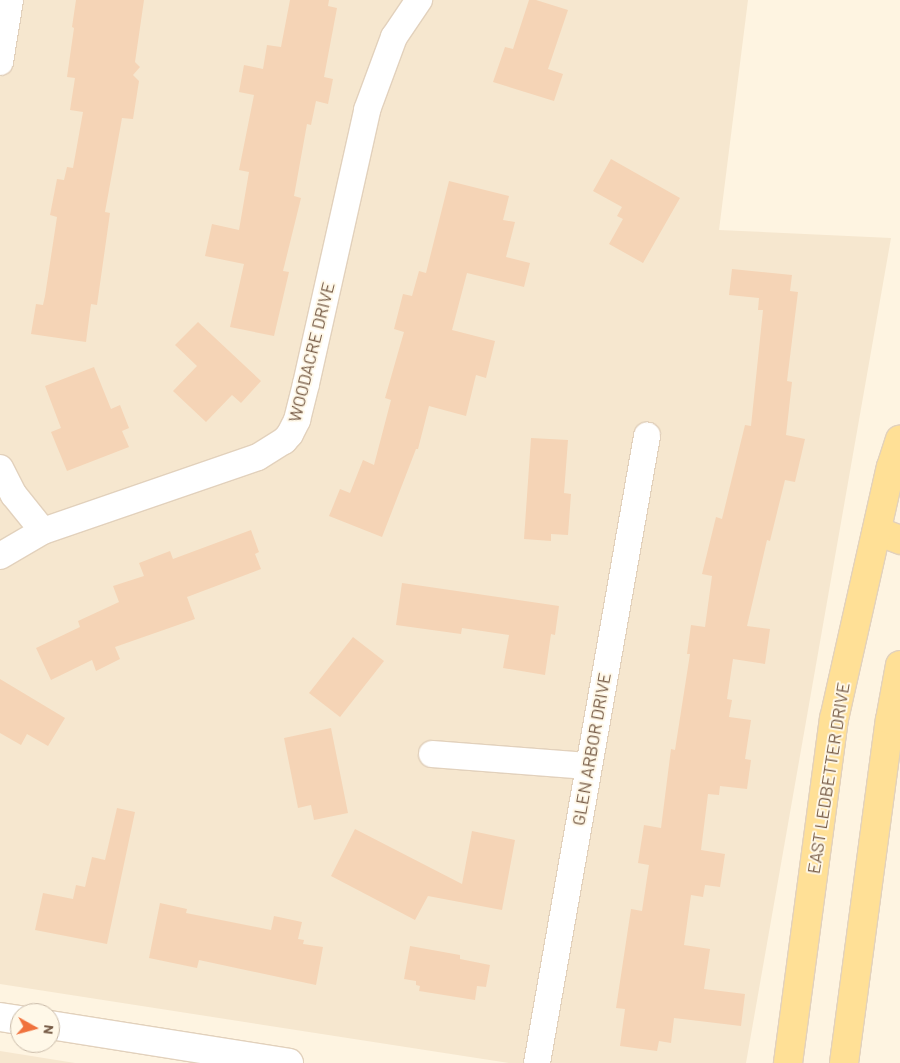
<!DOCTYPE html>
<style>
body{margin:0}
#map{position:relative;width:900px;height:1063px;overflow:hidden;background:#fef4e1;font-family:Barlow,sans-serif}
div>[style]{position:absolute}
.residential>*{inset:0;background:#f6e7cf}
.building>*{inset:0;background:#f5d4b6}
.roads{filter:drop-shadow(1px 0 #e2d1bc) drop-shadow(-1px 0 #e2d1bc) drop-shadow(0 1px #e2d1bc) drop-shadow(0 -1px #e2d1bc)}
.minor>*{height:26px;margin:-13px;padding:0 13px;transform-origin:13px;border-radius:13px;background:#fff}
.tertiary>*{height:28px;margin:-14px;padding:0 14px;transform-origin:14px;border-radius:14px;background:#fff}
.primary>*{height:28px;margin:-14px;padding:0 14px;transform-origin:14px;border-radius:14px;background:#ffe096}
span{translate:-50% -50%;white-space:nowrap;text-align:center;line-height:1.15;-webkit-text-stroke:4px #fff8e8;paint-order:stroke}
.street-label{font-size:18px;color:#765b46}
.north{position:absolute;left:10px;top:1003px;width:50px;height:50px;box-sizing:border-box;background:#fff8e8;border:1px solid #c8b9a7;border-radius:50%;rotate:97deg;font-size:14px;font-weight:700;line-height:20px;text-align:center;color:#765b46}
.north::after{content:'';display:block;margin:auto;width:18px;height:22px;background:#f0723d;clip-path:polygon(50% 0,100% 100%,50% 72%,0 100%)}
</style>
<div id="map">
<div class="residential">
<i style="clip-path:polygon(0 0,748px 0,719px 230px,891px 238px,746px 1063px,509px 1063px,0 984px)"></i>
<i style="clip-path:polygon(0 1051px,75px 1063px,0 1063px)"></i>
</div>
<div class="building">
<i style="clip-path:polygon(76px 0,144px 0,135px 62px,140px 67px,133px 75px,139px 81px,133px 119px,122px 118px,105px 212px,110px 213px,97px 305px,91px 304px,86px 342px,31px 334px,36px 304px,43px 305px,45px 296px,57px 217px,50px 215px,57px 179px,64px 180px,67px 167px,73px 168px,83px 112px,70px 110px,75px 78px,67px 77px,74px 28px,72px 27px)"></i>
<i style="clip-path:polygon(290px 0,329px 0,328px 6px,337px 8px,324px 77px,333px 79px,328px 104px,316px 101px,311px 125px,307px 124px,294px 196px,301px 198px,283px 271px,289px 272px,274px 336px,230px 327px,244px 264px,205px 256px,212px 224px,239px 230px,249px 172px,239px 170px,254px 95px,239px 92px,244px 65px,263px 69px,267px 45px,281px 47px)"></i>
<i style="clip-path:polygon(529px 0,536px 0,568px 10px,548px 69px,563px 74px,554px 101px,493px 82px,505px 47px,513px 49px)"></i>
<i style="clip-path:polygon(611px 159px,680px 198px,643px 263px,609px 244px,623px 219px,617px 216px,622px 207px,593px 191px)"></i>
<i style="clip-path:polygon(449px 181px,509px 196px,503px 220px,515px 222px,506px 257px,530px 263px,524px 287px,467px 273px,452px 330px,495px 341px,486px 378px,476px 375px,466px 416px,429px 406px,418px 449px,416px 449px,382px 537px,329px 516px,340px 489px,350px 493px,363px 460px,374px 465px,391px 400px,385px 398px,404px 332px,394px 329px,403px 294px,412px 296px,419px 271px,426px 273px)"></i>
<i style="clip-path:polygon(732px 269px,792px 275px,790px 291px,798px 292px,787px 381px,792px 382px,786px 435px,805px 439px,795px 482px,785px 480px,770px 541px,767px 540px,747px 626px,770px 629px,765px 664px,733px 659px,727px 699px,732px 700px,729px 717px,751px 720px,745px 759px,751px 760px,747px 789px,720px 786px,719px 795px,708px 794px,701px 850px,725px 854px,720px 887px,705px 885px,703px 897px,691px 895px,684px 945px,710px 949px,704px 989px,745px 994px,741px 1026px,674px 1018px,671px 1043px,659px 1041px,657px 1051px,620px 1046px,625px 1009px,616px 1008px,631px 909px,642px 911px,649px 865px,638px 863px,644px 825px,661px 828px,671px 749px,675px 750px,690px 654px,687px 654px,691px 625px,705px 627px,712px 576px,702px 574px,716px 517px,722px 519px,745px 425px,751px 426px,763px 310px,758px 310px,759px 298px,729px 295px)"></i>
<i style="clip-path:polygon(198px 322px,261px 381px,241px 403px,232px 395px,206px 422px,173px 391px,197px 366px,175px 345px)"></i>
<i style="clip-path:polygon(94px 367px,111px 409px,120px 405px,129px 428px,122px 431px,129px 447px,67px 471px,51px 432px,61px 428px,45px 386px)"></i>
<i style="clip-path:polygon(531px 438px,568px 440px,564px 493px,571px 494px,568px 535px,551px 534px,551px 541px,524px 539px)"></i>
<i style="clip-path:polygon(251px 530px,259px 552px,255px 554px,261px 569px,187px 597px,195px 619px,115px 647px,120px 659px,96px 671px,92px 660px,51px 680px,36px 648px,80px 627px,78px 621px,119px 602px,113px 586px,144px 576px,139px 563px,170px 551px,173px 559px)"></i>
<i style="clip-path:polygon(402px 583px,559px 606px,555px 635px,551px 634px,545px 675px,503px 668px,509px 635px,462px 628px,461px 634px,396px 625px)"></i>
<i style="clip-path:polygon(353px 637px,384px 661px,340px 717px,309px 693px)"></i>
<i style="clip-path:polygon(0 679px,65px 718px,48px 746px,27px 734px,21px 745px,0 733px)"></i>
<i style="clip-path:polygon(331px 728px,348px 813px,314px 820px,311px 805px,298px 808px,284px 738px)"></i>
<i style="clip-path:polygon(117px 808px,135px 812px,107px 944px,35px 930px,43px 893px,73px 899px,76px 885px,85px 887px,92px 857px,105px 860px)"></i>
<i style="clip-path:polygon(355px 829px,462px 884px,472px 831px,515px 840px,502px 910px,428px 896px,415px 920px,331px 876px)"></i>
<i style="clip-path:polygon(160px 903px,187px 909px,186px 913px,271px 930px,274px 916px,302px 922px,298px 939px,304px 940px,303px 944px,323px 947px,316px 985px,199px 960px,197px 968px,149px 958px)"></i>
<i style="clip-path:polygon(410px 946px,460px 955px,460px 959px,490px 965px,486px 987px,477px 986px,475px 1000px,419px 991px,420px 986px,416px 985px,416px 981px,404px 979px)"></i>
</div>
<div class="roads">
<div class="minor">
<i style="left:0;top:62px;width:63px;rotate:-80.8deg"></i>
<i style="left:0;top:468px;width:30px;rotate:63deg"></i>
<i style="left:14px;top:495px;width:46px;rotate:51.1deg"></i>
<i style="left:0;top:556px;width:50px;rotate:-30.2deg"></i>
<i style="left:43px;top:531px;width:227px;rotate:-19deg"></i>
<i style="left:258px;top:457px;width:31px;rotate:-32deg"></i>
<i style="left:284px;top:441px;width:9px;rotate:-49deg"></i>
<i style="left:290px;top:434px;width:16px;rotate:-63deg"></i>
<i style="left:297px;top:420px;width:37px;rotate:-76deg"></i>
<i style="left:306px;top:384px;width:281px;rotate:-77.4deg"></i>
<i style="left:367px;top:110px;width:78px;rotate:-69.7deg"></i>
<i style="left:394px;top:37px;width:45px;rotate:-56deg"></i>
<i style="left:432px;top:754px;width:156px;rotate:4.4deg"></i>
<i style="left:537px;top:1063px;width:637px;rotate:-80.05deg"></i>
</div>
<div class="tertiary">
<i style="left:0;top:1017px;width:20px;rotate:9deg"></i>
<i style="left:50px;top:1025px;width:242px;rotate:9deg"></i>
</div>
<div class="primary">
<i style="left:877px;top:531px;width:25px;rotate:21deg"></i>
<i style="left:788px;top:1063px;width:347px;rotate:-82.4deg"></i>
<i style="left:834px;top:719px;width:258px;rotate:-77.3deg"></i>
<i style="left:891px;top:467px;width:29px;rotate:-72deg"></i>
<i style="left:844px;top:1063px;width:346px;rotate:-82.4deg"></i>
<i style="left:890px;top:720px;width:56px;rotate:-79.7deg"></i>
</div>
</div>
<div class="street-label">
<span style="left:311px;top:352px;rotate:-76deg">WOODACRE DRIVE</span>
<span style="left:591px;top:749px;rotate:-80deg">GLEN ARBOR DRIVE</span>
<span style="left:828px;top:778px;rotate:-81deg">EAST LEDBETTER DRIVE</span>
</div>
<div class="north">N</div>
</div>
